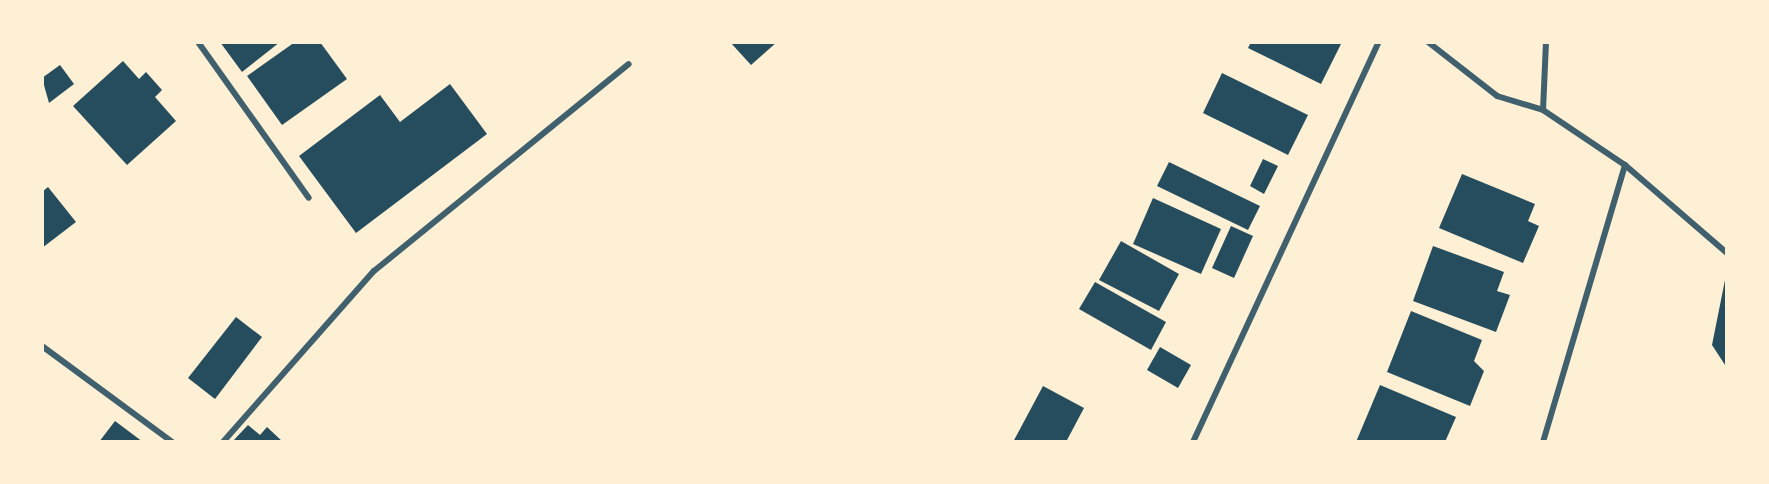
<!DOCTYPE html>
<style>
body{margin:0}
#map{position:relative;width:1769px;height:484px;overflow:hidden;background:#fdf0d5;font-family:"Archivo Narrow",sans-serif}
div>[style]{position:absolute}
.building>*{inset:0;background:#264d5e}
.minor>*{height:6px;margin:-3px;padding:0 3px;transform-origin:3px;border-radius:3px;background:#3f606c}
span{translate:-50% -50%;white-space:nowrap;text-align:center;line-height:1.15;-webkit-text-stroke:5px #fdf0d5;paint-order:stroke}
.frame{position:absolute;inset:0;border:44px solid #fdf0d5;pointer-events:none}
</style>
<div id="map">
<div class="building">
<i style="clip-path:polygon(220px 42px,280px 42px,242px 72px)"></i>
<i style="clip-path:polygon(295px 42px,320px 42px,347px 79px,282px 125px,247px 76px)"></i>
<i style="clip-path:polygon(730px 42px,777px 42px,751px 65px)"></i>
<i style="clip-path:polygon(1251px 42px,1336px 42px,1341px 44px,1321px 84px,1248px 48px)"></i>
<i style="clip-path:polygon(123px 61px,139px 79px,146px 72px,162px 90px,155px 97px,176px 121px,127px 165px,73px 106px)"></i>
<i style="clip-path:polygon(60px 65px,74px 84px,49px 103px,42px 78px)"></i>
<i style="clip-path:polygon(1222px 73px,1308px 115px,1288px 155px,1203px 113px)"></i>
<i style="clip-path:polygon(450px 84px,487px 134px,356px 233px,299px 156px,380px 95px,400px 122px)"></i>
<i style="clip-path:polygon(1263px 159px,1278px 166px,1264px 194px,1250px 186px)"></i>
<i style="clip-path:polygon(1169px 162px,1260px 206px,1248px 230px,1157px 186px)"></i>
<i style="clip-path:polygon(1462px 174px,1535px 204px,1528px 221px,1539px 226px,1523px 263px,1439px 228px)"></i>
<i style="clip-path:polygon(48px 187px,76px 222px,42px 248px,42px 192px)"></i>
<i style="clip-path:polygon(1153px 198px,1221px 229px,1201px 274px,1133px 244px)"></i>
<i style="clip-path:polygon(1231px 226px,1253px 236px,1234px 278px,1212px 268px)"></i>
<i style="clip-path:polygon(1121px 241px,1179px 274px,1159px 311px,1099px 280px)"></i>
<i style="clip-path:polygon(1433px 246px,1504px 272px,1497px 291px,1510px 295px,1496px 332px,1413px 301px)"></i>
<i style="clip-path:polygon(1725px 280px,1727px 281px,1727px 368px,1712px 345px)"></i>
<i style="clip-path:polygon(1095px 282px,1166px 322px,1151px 350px,1079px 309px)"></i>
<i style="clip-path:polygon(1411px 311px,1482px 340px,1474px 361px,1484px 371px,1470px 406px,1387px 372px)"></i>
<i style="clip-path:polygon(236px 317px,262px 337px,215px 399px,188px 378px)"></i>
<i style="clip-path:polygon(1160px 347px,1191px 365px,1178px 388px,1147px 370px)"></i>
<i style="clip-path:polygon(1380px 385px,1456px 417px,1445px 442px,1356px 442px)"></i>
<i style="clip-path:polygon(1043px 386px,1084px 408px,1066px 442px,1013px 442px)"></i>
<i style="clip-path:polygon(115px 421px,143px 442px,99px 442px)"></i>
<i style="clip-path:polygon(248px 425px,260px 435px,267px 427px,283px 442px,232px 442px)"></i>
</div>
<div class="minor">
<i style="left:198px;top:42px;width:191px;rotate:54.6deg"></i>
<i style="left:1428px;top:42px;width:88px;rotate:38deg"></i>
<i style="left:1497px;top:96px;width:48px;rotate:16.9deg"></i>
<i style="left:1546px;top:42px;width:68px;rotate:92.5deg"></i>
<i style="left:1543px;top:110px;width:99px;rotate:33.9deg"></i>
<i style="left:1625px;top:165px;width:135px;rotate:40.8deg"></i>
<i style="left:42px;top:346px;width:162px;rotate:36.4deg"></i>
<i style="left:223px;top:442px;width:228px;rotate:-48.6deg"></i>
<i style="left:374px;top:271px;width:328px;rotate:-39.1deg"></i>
<i style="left:1193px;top:442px;width:441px;rotate:-65.1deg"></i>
<i style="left:1543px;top:442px;width:289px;rotate:-73.5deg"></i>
</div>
<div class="frame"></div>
</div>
